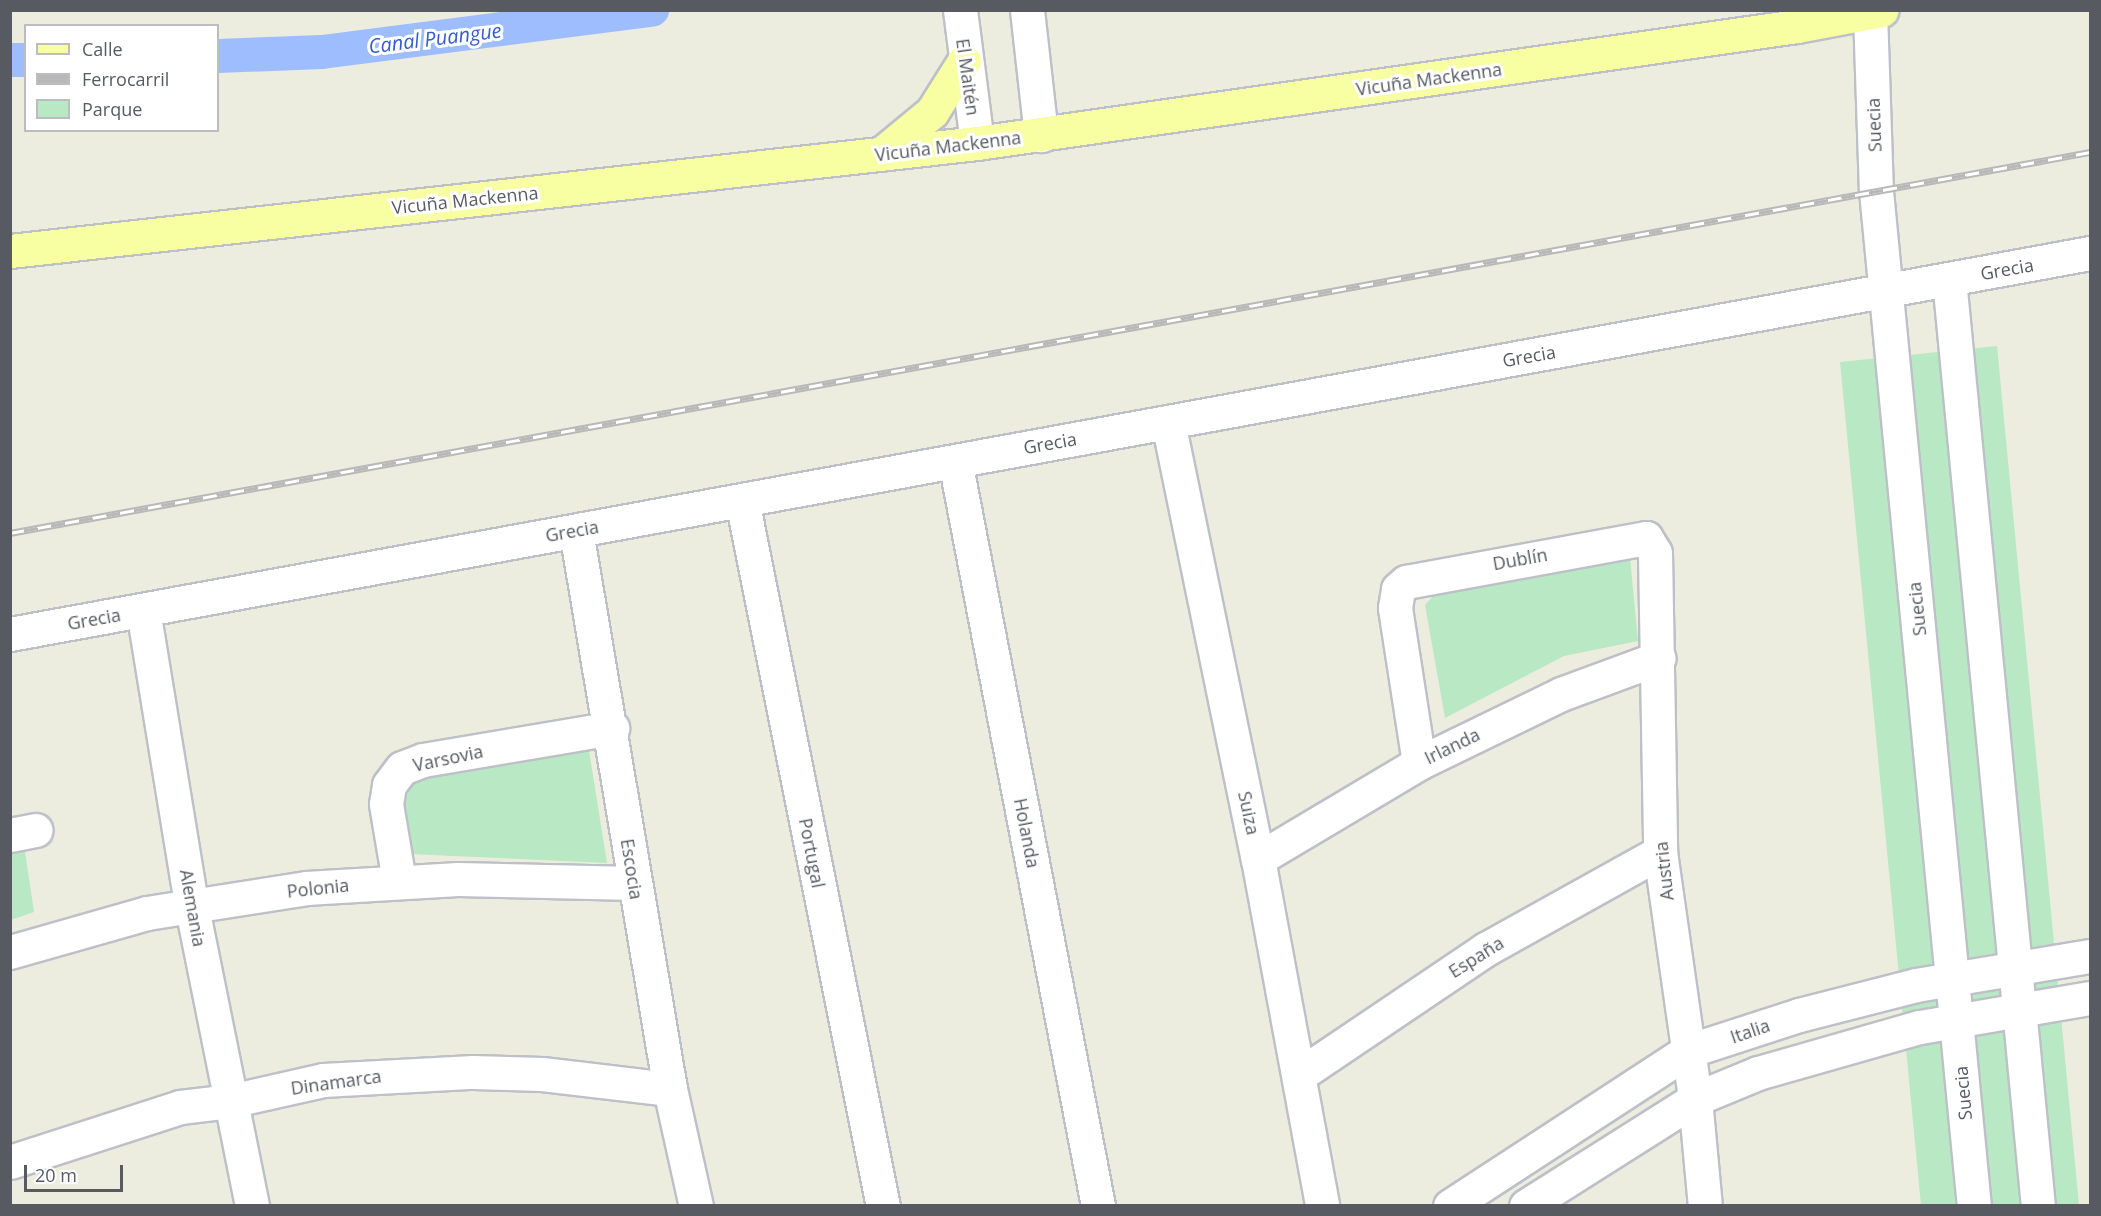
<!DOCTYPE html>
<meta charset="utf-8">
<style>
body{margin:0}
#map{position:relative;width:2101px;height:1216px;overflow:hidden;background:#ededdf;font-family:"Open Sans",sans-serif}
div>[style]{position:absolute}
.green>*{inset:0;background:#b8e8c4}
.canal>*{height:34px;margin:-17px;padding:0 17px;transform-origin:17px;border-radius:17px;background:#9dbdff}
.roads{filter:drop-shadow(2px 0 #bec0c8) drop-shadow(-2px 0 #bec0c8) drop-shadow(0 2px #bec0c8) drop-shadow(0 -2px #bec0c8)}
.street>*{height:33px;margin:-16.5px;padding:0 16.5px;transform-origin:16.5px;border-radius:16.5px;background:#fff}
.primary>*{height:33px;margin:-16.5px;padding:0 16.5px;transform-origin:16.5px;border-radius:16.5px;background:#f8ffa2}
.rail>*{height:7px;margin-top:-3.5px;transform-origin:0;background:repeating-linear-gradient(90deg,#fff 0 14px,#b8b8b9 0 28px);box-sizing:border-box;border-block:2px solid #b8b8b9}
span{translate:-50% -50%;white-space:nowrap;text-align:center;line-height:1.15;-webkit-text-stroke:6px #fff;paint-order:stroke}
.street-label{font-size:18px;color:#585a62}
.water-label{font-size:20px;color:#355bcd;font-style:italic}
.frame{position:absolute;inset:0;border:12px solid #585a62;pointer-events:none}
.legend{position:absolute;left:24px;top:24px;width:195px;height:108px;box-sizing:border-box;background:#fff;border:2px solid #bcbdc0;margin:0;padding:8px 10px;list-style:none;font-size:18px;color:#585a62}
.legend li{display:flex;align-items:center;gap:12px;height:30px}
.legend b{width:30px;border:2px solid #bcbdc0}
.scale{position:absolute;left:24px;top:1165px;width:99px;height:27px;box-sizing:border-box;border:3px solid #585a62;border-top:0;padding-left:8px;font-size:18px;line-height:21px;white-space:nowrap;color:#585a62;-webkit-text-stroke:4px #fff;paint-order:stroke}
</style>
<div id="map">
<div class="green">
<i style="clip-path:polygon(1997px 346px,2079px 1205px,1921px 1205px,1840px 362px)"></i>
<i style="clip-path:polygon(1629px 547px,1638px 641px,1564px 656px,1445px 718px,1425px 605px,1440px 588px)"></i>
<i style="clip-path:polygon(588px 744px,607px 863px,409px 854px,398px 794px,416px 771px)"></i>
<i style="clip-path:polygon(23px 838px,34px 912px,11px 920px,10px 840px)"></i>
</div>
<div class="canal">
<i style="left:218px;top:56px;width:104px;rotate:-2.2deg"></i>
<i style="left:322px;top:52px;width:333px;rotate:-7.3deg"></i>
<i style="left:10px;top:60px;width:16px"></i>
</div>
<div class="roads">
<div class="street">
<i style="left:960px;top:10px;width:134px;rotate:82.7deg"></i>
<i style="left:1027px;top:10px;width:126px;rotate:83.6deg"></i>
<i style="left:1870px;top:12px;width:179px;rotate:88.1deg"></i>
<i style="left:1876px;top:191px;width:1020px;rotate:84.49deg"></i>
<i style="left:1949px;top:279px;width:931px;rotate:84.52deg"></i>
<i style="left:1168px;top:422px;width:446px;rotate:78.4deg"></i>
<i style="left:1258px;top:859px;width:353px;rotate:79.5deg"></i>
<i style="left:955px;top:461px;width:759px;rotate:79.13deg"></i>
<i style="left:742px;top:500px;width:720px;rotate:78.71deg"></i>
<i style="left:576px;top:531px;width:566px;rotate:80.44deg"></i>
<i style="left:670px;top:1089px;width:120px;rotate:77.5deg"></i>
<i style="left:143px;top:610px;width:302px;rotate:80.7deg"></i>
<i style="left:192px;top:908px;width:304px;rotate:78.6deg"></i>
<i style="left:10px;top:634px;width:2115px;rotate:-10.38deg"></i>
<i style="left:1419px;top:763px;width:157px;rotate:-98.8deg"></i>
<i style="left:1395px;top:608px;width:19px;rotate:-81deg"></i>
<i style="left:1398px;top:589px;width:11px;rotate:-41deg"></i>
<i style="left:1406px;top:582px;width:244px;rotate:-10.4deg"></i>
<i style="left:1646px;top:538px;width:17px;rotate:59deg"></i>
<i style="left:1655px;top:553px;width:299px;rotate:89deg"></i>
<i style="left:1660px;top:852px;width:249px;rotate:81.9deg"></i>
<i style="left:1695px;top:1099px;width:107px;rotate:84.7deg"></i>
<i style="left:10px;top:835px;width:26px;rotate:-11deg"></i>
<i style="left:1258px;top:859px;width:187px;rotate:-30.8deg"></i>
<i style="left:1419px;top:763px;width:158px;rotate:-25.9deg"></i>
<i style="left:1561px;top:694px;width:104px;rotate:-20.2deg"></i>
<i style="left:399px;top:881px;width:78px;rotate:-99.6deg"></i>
<i style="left:386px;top:804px;width:19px;rotate:-81deg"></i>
<i style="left:389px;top:785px;width:21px;rotate:-53deg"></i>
<i style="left:402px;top:768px;width:22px;rotate:-21deg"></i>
<i style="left:423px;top:760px;width:192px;rotate:-9.6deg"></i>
<i style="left:10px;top:952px;width:142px;rotate:-15.9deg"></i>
<i style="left:147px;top:913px;width:161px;rotate:-8.9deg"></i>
<i style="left:306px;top:888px;width:152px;rotate:-3.4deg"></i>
<i style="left:458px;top:879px;width:176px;rotate:1.3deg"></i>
<i style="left:1299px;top:1075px;width:225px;rotate:-34deg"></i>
<i style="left:1486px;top:949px;width:199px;rotate:-29.1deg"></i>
<i style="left:10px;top:1162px;width:179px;rotate:-17.9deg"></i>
<i style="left:180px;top:1107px;width:50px;rotate:-6.8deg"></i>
<i style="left:230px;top:1101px;width:95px;rotate:-12.7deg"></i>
<i style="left:323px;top:1080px;width:150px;rotate:-3.1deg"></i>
<i style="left:473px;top:1072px;width:69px;rotate:1.7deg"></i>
<i style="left:542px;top:1074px;width:129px;rotate:6.7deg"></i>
<i style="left:1450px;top:1206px;width:284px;rotate:-33.1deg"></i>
<i style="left:1688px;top:1051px;width:117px;rotate:-18deg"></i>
<i style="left:1799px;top:1015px;width:121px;rotate:-14.4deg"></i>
<i style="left:1916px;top:985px;width:176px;rotate:-9.5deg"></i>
<i style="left:1526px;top:1206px;width:200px;rotate:-32.3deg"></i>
<i style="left:1695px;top:1099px;width:68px;rotate:-22.4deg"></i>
<i style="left:1758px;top:1073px;width:168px;rotate:-15.9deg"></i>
<i style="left:1920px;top:1027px;width:172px;rotate:-9.7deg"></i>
</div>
<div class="primary">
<i style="left:881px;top:154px;width:66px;rotate:-39.5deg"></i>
<i style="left:932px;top:112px;width:60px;rotate:-57.9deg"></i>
<i style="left:10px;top:251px;width:973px;rotate:-6.37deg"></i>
<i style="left:977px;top:143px;width:828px;rotate:-8.12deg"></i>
<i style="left:1797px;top:26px;width:86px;rotate:-10.7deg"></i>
</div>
</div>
<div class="rail">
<i style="left:10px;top:533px;width:2115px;rotate:-10.38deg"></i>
</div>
<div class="street-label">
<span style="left:968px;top:77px;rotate:82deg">El Maitén</span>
<span style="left:1429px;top:79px;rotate:-8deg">Vicuña Mackenna</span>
<span style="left:1874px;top:125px;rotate:-92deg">Suecia</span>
<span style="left:948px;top:146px;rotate:-7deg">Vicuña Mackenna</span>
<span style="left:465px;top:200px;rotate:-6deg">Vicuña Mackenna</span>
<span style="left:2007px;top:269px;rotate:-10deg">Grecia</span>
<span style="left:1529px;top:356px;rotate:-10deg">Grecia</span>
<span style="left:1050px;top:443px;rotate:-10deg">Grecia</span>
<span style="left:572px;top:531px;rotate:-10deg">Grecia</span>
<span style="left:1520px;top:559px;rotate:-10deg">Dublín</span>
<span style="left:1917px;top:609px;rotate:-96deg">Suecia</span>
<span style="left:94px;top:619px;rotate:-10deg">Grecia</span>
<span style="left:1452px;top:746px;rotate:-26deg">Irlanda</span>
<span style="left:448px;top:758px;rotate:-12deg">Varsovia</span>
<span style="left:1249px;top:813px;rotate:78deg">Suiza</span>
<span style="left:1027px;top:833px;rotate:79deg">Holanda</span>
<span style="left:812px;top:853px;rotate:79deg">Portugal</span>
<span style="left:632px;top:869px;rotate:81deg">Escocia</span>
<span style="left:1664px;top:871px;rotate:-96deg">Austria</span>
<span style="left:318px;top:888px;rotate:-6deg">Polonia</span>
<span style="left:193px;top:908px;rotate:80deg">Alemania</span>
<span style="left:1476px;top:957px;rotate:-32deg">España</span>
<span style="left:1750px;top:1031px;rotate:-19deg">Italia</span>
<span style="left:336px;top:1082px;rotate:-8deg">Dinamarca</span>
<span style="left:1963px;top:1093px;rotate:-95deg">Suecia</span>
</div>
<div class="water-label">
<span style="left:435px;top:38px;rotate:-7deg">Canal Puangue</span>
</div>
<div class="frame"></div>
<ul class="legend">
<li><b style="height:8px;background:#f8ffa2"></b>Calle</li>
<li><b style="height:8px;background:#b8b8b9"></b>Ferrocarril</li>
<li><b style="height:16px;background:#b8e8c4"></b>Parque</li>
</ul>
<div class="scale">20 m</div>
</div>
